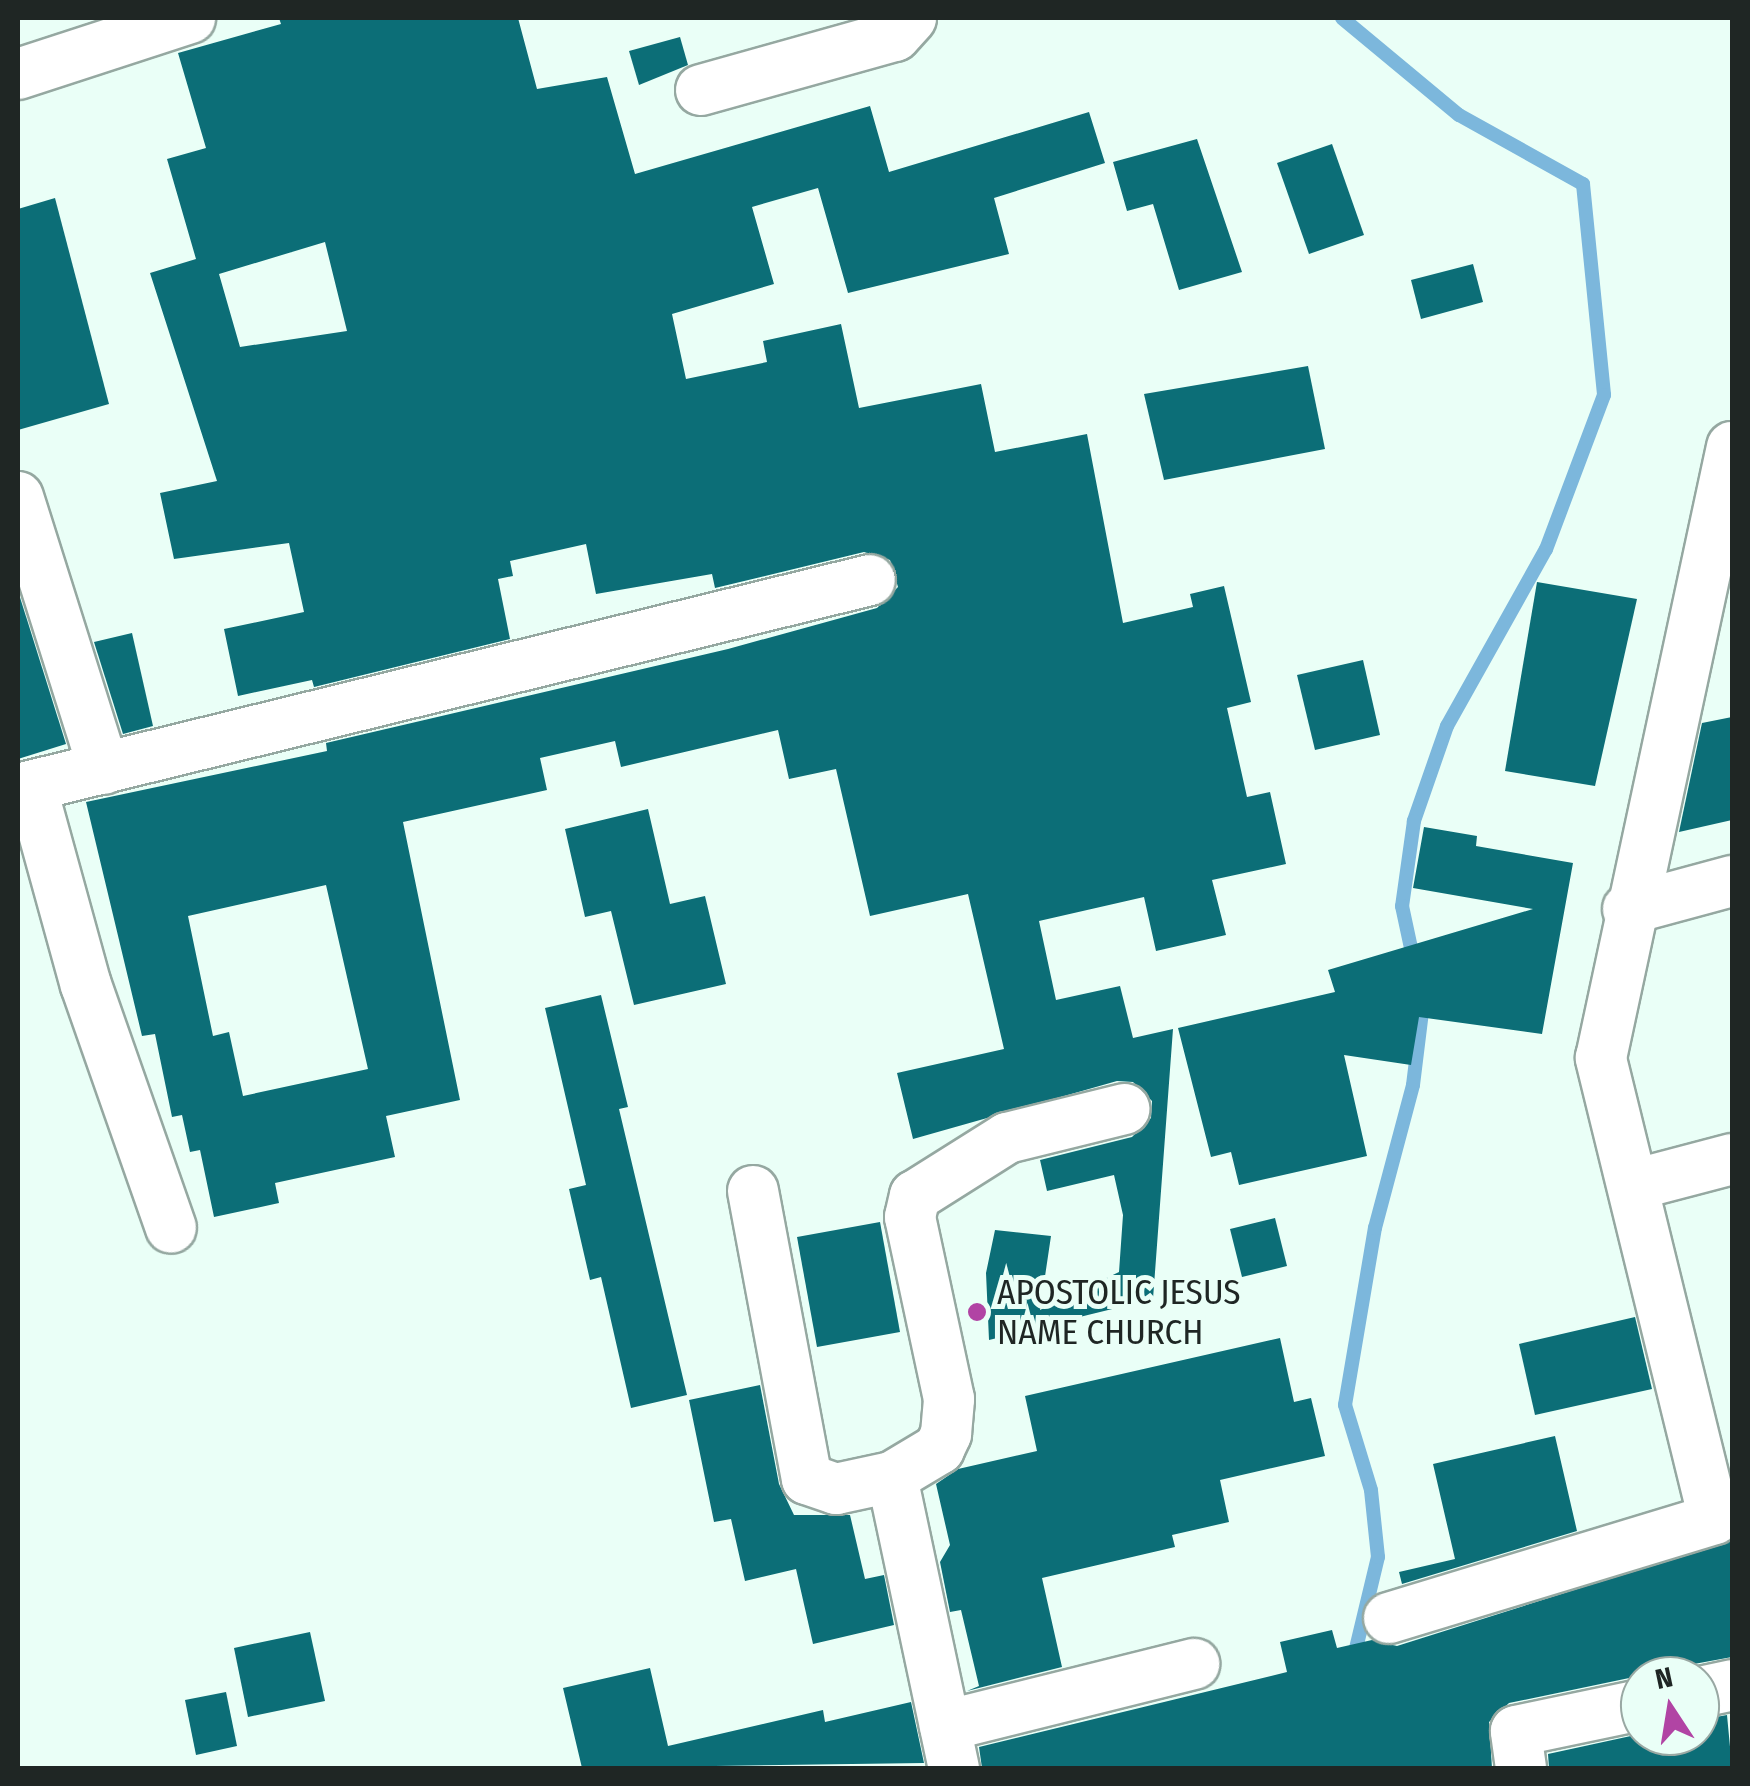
<!DOCTYPE html>
<style>
body{margin:0}
#map{position:relative;width:1750px;height:1786px;overflow:hidden;background:#eafff7;font-family:"Fira Sans Condensed",sans-serif}
div>[style]{position:absolute}
.stream>*{height:14px;margin:-7px;padding:0 7px;transform-origin:7px;border-radius:7px;background:#7cb7dc}
.building>*{inset:0;background:#0c6e77}
.roads{filter:drop-shadow(2px 0 #95a8a1) drop-shadow(-2px 0 #95a8a1) drop-shadow(0 2px #95a8a1) drop-shadow(0 -2px #95a8a1)}
.minor>*{height:50px;margin:-25px;padding:0 25px;transform-origin:25px;border-radius:25px;background:#fff}
.dots>*{width:28px;height:28px;translate:-50% -50%;box-sizing:border-box;border:5px solid #eafff7;border-radius:50%}
span{translate:-50% -50%;white-space:nowrap;text-align:center;line-height:1.15;-webkit-text-stroke:10px #eafff7;paint-order:stroke}
.poi-label{font-size:35px;color:#1f2624}
.left{translate:0 -50%;text-align:left}
.frame{position:absolute;inset:0;border:20px solid #1f2624;pointer-events:none}
.north{position:absolute;left:1620px;top:1656px;width:100px;height:100px;box-sizing:border-box;background:#eafff7;border:2px solid #99a8a3;border-radius:50%;rotate:348deg;font-size:28px;font-weight:700;line-height:40px;text-align:center;color:#1f2624}
.north::after{content:'';display:block;margin:auto;width:35px;height:45px;background:#b144a4;clip-path:polygon(50% 0,100% 100%,50% 72%,0 100%)}
</style>
<div id="map">
<div class="stream">
<i style="left:1342px;top:18px;width:152px;rotate:39.7deg"></i>
<i style="left:1459px;top:115px;width:142px;rotate:29.1deg"></i>
<i style="left:1583px;top:184px;width:212px;rotate:84.3deg"></i>
<i style="left:1604px;top:395px;width:165px;rotate:110.6deg"></i>
<i style="left:1546px;top:549px;width:203px;rotate:119.2deg"></i>
<i style="left:1447px;top:726px;width:101px;rotate:109.2deg"></i>
<i style="left:1414px;top:821px;width:86px;rotate:98deg"></i>
<i style="left:1402px;top:906px;width:57px;rotate:77.9deg"></i>
<i style="left:1353px;top:1661px;width:107px;rotate:-76.5deg"></i>
<i style="left:1378px;top:1557px;width:67px;rotate:-96deg"></i>
<i style="left:1371px;top:1490px;width:89px;rotate:-107deg"></i>
<i style="left:1345px;top:1405px;width:180px;rotate:-80.4deg"></i>
<i style="left:1375px;top:1228px;width:148px;rotate:-75.1deg"></i>
<i style="left:1413px;top:1085px;width:83px;rotate:-83deg"></i>
</div>
<div class="building">
<i style="clip-path:polygon(evenodd,279px 18px,518px 18px,537px 89px,607px 77px,635px 174px,870px 106px,889px 172px,1089px 112px,1105px 163px,994px 198px,1009px 254px,848px 293px,818px 188px,752px 207px,774px 284px,672px 314px,686px 379px,767px 362px,763px 341px,841px 324px,859px 408px,981px 384px,995px 452px,1087px 434px,1123px 623px,1193px 607px,1190px 594px,1224px 586px,1251px 702px,1227px 708px,1247px 797px,1270px 792px,1286px 864px,1212px 880px,1226px 935px,1156px 951px,1144px 897px,1039px 921px,1056px 1000px,1120px 986px,1133px 1038px,1173px 1029px,1153px 1299px,1043px 1326px,1039px 1316px,1038px 1328px,989px 1340px,986px 1273px,995px 1230px,1051px 1236px,1040px 1310px,1119px 1272px,1123px 1215px,1114px 1175px,1047px 1191px,1040px 1160px,1132px 1137px,1151px 1118px,1152px 1101px,1133px 1082px,1117px 1081px,913px 1139px,897px 1073px,1004px 1049px,968px 894px,870px 916px,836px 769px,789px 779px,778px 730px,621px 767px,615px 741px,540px 758px,547px 790px,403px 822px,460px 1100px,386px 1116px,395px 1157px,275px 1183px,279px 1203px,214px 1217px,200px 1150px,190px 1152px,182px 1115px,172px 1117px,155px 1034px,142px 1036px,86px 802px,327px 751px,326px 743px,728px 649px,877px 608px,898px 587px,890px 560px,864px 552px,715px 588px,712px 574px,596px 594px,586px 544px,510px 561px,513px 576px,498px 579px,510px 639px,314px 687px,312px 680px,238px 696px,224px 629px,304px 612px,289px 543px,174px 559px,160px 493px,217px 481px,150px 273px,196px 259px,167px 159px,206px 148px,178px 53px,281px 24px,279px 18px,325px 242px,347px 331px,240px 347px,219px 274px,325px 242px,279px 18px,326px 885px,368px 1069px,243px 1096px,229px 1032px,213px 1036px,188px 916px,326px 885px)"></i>
<i style="clip-path:polygon(680px 37px,688px 65px,639px 85px,629px 51px)"></i>
<i style="clip-path:polygon(1197px 139px,1242px 272px,1179px 290px,1153px 204px,1127px 211px,1113px 162px)"></i>
<i style="clip-path:polygon(1332px 144px,1364px 235px,1309px 254px,1277px 163px)"></i>
<i style="clip-path:polygon(55px 198px,109px 404px,18px 430px,18px 209px)"></i>
<i style="clip-path:polygon(1473px 264px,1483px 302px,1421px 319px,1411px 280px)"></i>
<i style="clip-path:polygon(1308px 366px,1325px 449px,1164px 480px,1144px 394px)"></i>
<i style="clip-path:polygon(1537px 582px,1637px 599px,1595px 786px,1505px 771px)"></i>
<i style="clip-path:polygon(18px 591px,66px 744px,18px 759px)"></i>
<i style="clip-path:polygon(132px 633px,153px 726px,123px 734px,94px 642px)"></i>
<i style="clip-path:polygon(1363px 660px,1380px 735px,1315px 750px,1297px 675px)"></i>
<i style="clip-path:polygon(1732px 717px,1732px 820px,1679px 832px,1702px 723px)"></i>
<i style="clip-path:polygon(648px 809px,670px 904px,705px 896px,726px 984px,634px 1005px,611px 911px,585px 917px,565px 829px)"></i>
<i style="clip-path:polygon(1424px 827px,1477px 836px,1476px 846px,1573px 863px,1542px 1034px,1419px 1017px,1411px 1065px,1344px 1055px,1367px 1156px,1239px 1185px,1231px 1152px,1211px 1157px,1178px 1028px,1335px 992px,1328px 970px,1533px 909px,1413px 888px)"></i>
<i style="clip-path:polygon(601px 995px,628px 1107px,619px 1109px,687px 1395px,631px 1408px,601px 1277px,590px 1280px,569px 1189px,586px 1185px,545px 1008px)"></i>
<i style="clip-path:polygon(1275px 1218px,1287px 1266px,1242px 1277px,1230px 1229px)"></i>
<i style="clip-path:polygon(880px 1222px,900px 1332px,817px 1347px,797px 1237px)"></i>
<i style="clip-path:polygon(1635px 1317px,1652px 1389px,1535px 1415px,1519px 1344px)"></i>
<i style="clip-path:polygon(1280px 1338px,1294px 1402px,1311px 1398px,1325px 1456px,1220px 1480px,1229px 1522px,1172px 1535px,1175px 1547px,1042px 1578px,1062px 1667px,967px 1691px,979px 1686px,961px 1610px,950px 1612px,940px 1562px,950px 1545px,936px 1484px,958px 1469px,1037px 1451px,1025px 1396px)"></i>
<i style="clip-path:polygon(760px 1385px,779px 1484px,794px 1515px,850px 1515px,865px 1579px,884px 1575px,894px 1625px,813px 1644px,796px 1569px,745px 1581px,731px 1519px,714px 1522px,689px 1400px)"></i>
<i style="clip-path:polygon(1555px 1436px,1577px 1531px,1402px 1584px,1399px 1572px,1455px 1559px,1433px 1464px)"></i>
<i style="clip-path:polygon(1732px 1540px,1732px 1657px,1694px 1664px,1677px 1676px,1634px 1677px,1509px 1703px,1489px 1722px,1492px 1768px,982px 1768px,979px 1747px,1287px 1672px,1280px 1642px,1332px 1630px,1337px 1648px,1372px 1640px,1397px 1646px)"></i>
<i style="clip-path:polygon(310px 1632px,325px 1701px,248px 1717px,234px 1648px)"></i>
<i style="clip-path:polygon(650px 1668px,668px 1746px,823px 1710px,825px 1722px,911px 1702px,924px 1763px,582px 1768px,563px 1688px)"></i>
<i style="clip-path:polygon(226px 1692px,237px 1746px,196px 1755px,185px 1700px)"></i>
<i style="clip-path:polygon(1727px 1715px,1732px 1768px,1549px 1768px,1548px 1754px,1640px 1734px,1700px 1736px,1700px 1720px)"></i>
</div>
<div class="roads">
<div class="minor">
<i style="left:18px;top:74px;width:181px;rotate:-18deg"></i>
<i style="left:701px;top:90px;width:201px;rotate:-15.6deg"></i>
<i style="left:895px;top:36px;width:24px;rotate:-48deg"></i>
<i style="left:18px;top:497px;width:285px;rotate:72.5deg"></i>
<i style="left:31px;top:786px;width:206px;rotate:74.6deg"></i>
<i style="left:86px;top:985px;width:257px;rotate:70.7deg"></i>
<i style="left:18px;top:789px;width:877px;rotate:-13.78deg"></i>
<i style="left:1628px;top:909px;width:108px;rotate:-15.1deg"></i>
<i style="left:1637px;top:1184px;width:98px;rotate:-14.7deg"></i>
<i style="left:753px;top:1191px;width:293px;rotate:79.4deg"></i>
<i style="left:807px;top:1479px;width:31px;rotate:19deg"></i>
<i style="left:836px;top:1489px;width:57px;rotate:-12.1deg"></i>
<i style="left:892px;top:1477px;width:55px;rotate:-30.8deg"></i>
<i style="left:939px;top:1449px;width:17px;rotate:-65deg"></i>
<i style="left:946px;top:1434px;width:35px;rotate:-85deg"></i>
<i style="left:949px;top:1399px;width:186px;rotate:-102.1deg"></i>
<i style="left:910px;top:1217px;width:22px;rotate:-77deg"></i>
<i style="left:915px;top:1196px;width:109px;rotate:-32.2deg"></i>
<i style="left:1007px;top:1138px;width:121px;rotate:-13.9deg"></i>
<i style="left:892px;top:1477px;width:298px;rotate:78deg"></i>
<i style="left:1389px;top:1618px;width:340px;rotate:-16.9deg"></i>
<i style="left:1714px;top:1519px;width:475px;rotate:-103.8deg"></i>
<i style="left:1601px;top:1058px;width:625px;rotate:-77.9deg"></i>
<i style="left:1700px;top:1692px;width:33px;rotate:-12deg"></i>
<i style="left:945px;top:1726px;width:257px;rotate:-14deg"></i>
<i style="left:1521px;top:1768px;width:37px;rotate:-98deg"></i>
<i style="left:1516px;top:1731px;width:127px;rotate:-11.8deg"></i>
</div>
</div>
<div class="dots">
<i style="left:977px;top:1312px;background:#b144a4"></i>
</div>
<div class="poi-label">
<span class="left" style="left:997px;top:1312px">APOSTOLIC JESUS<br>NAME CHURCH</span>
</div>
<div class="frame"></div>
<div class="north">N</div>
</div>
